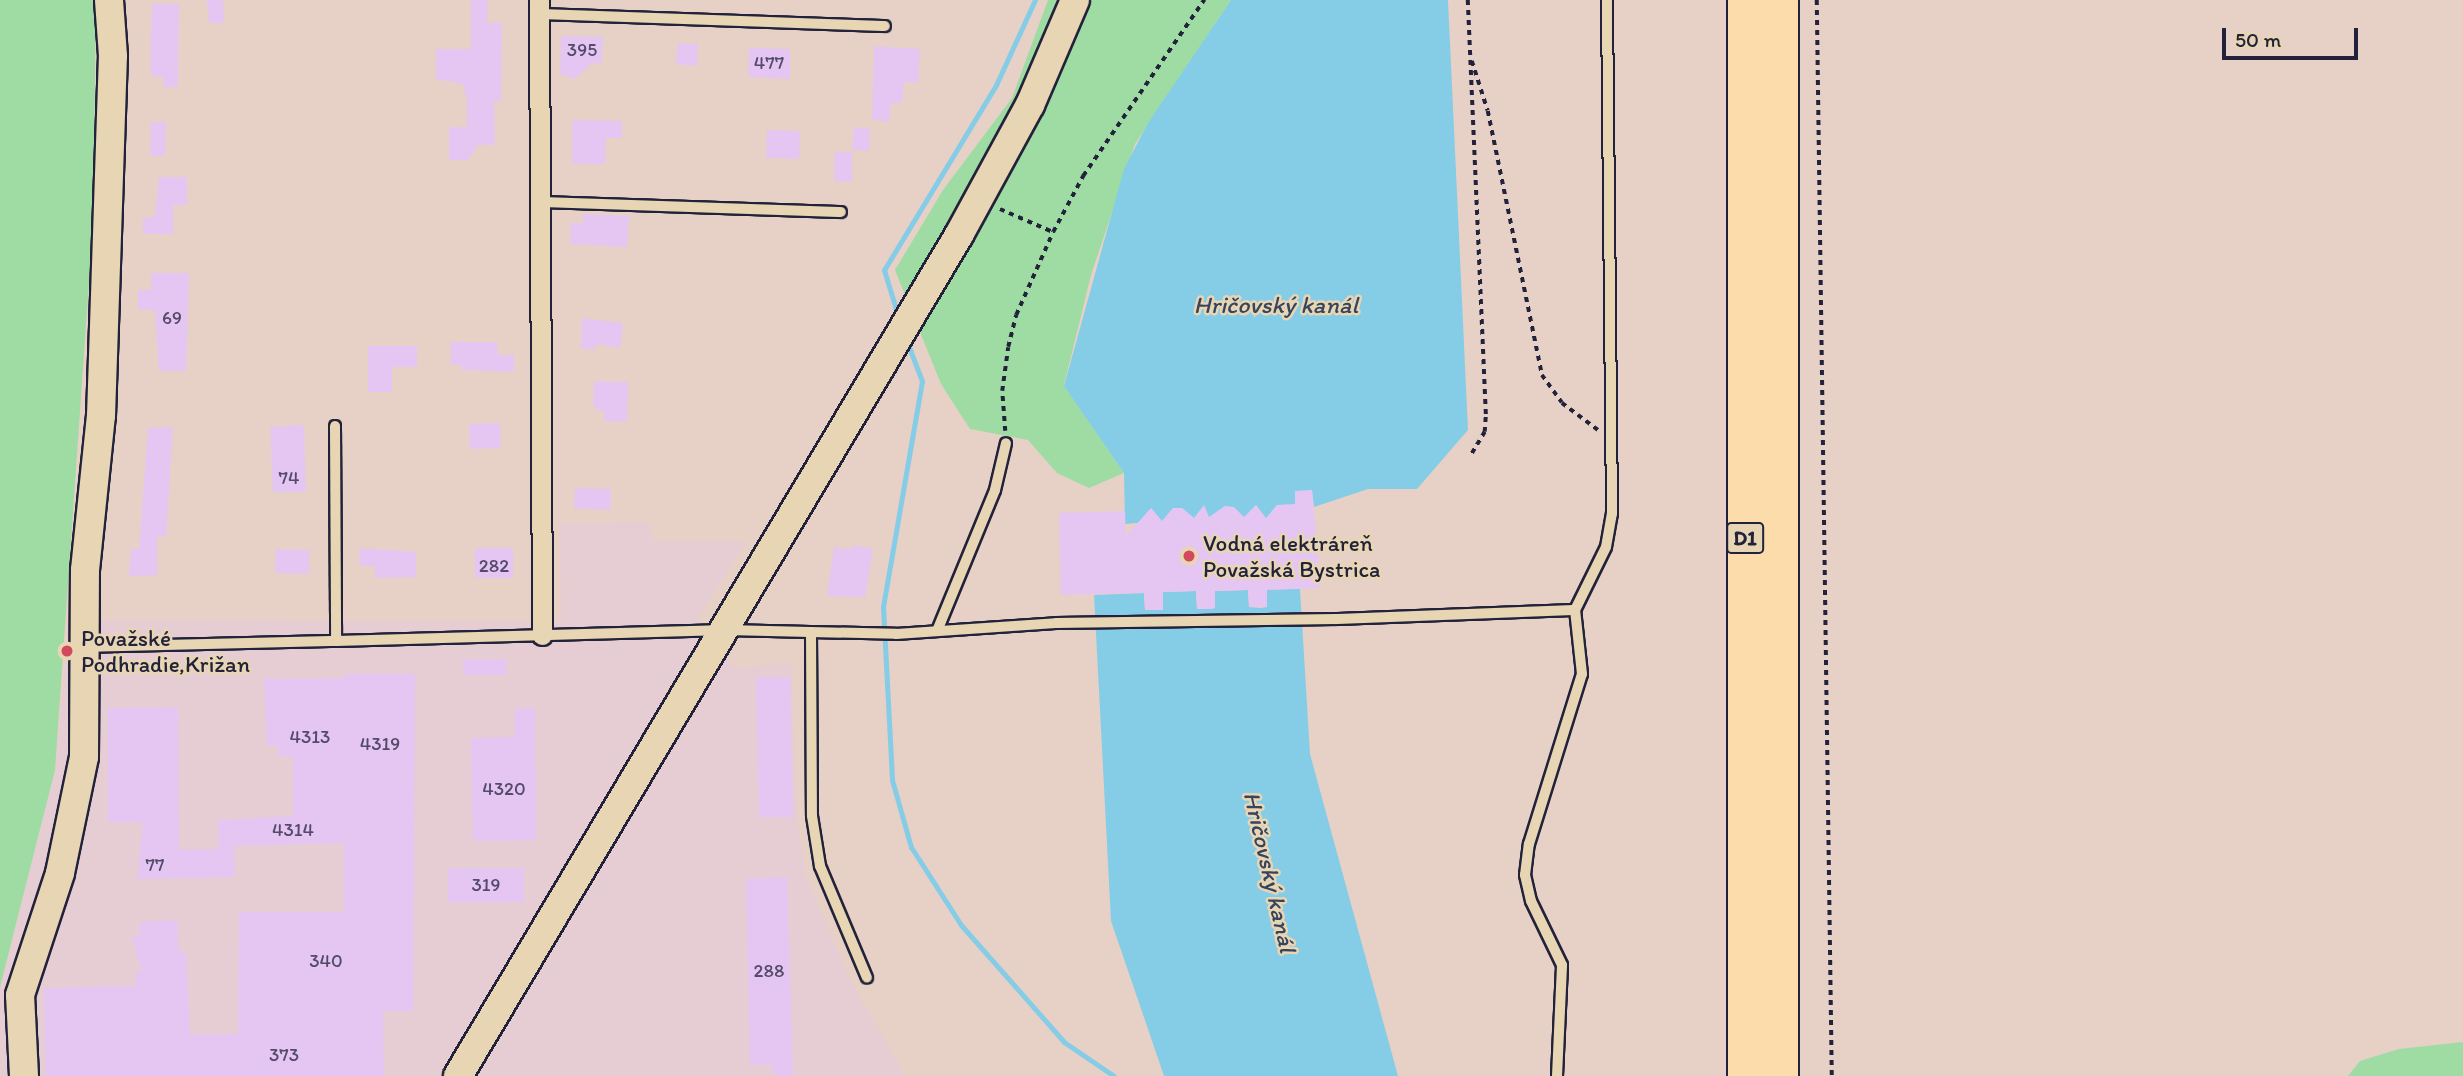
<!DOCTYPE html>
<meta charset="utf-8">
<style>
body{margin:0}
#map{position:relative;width:2463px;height:1076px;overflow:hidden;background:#e7d0c6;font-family:Itim,sans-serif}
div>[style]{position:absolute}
.built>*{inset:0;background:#e6cdd4}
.green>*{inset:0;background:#9edca4}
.water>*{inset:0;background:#85cde6}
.stream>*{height:5px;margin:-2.5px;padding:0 2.5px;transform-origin:2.5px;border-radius:2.5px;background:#85cde6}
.building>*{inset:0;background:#e5c6f3}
.path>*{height:3.5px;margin-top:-1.75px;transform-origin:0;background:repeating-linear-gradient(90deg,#22223b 0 5px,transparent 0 10px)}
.roads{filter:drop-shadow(2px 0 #22223b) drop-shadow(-2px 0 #22223b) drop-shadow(0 2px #22223b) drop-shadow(0 -2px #22223b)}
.lane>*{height:10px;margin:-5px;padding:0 5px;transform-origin:5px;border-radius:5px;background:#e8d5b3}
.street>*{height:19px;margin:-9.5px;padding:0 9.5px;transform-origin:9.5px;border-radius:9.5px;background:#e8d5b3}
.secondary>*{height:28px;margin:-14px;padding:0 14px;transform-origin:14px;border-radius:14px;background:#e8d5b3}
.highway>*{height:35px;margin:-17.5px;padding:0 17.5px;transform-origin:17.5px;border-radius:17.5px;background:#fcdcab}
.dots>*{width:19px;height:19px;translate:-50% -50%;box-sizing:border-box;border:4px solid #e8d5b3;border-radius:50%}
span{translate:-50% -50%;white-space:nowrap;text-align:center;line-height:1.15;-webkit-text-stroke:5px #e8d5b3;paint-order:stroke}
.number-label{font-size:19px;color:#534b69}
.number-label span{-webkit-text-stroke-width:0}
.shield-label span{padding:2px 5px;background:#e8d5b3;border:2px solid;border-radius:5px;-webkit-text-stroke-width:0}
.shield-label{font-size:21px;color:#22223b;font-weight:700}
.poi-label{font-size:23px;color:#22223b}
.left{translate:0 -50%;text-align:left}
.water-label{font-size:24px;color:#36445d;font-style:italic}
.scale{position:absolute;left:2222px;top:28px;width:136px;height:32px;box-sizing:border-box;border:4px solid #22223b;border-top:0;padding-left:9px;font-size:21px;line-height:24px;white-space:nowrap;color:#22223b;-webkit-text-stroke:5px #e8d5b3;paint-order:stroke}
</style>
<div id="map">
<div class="built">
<i style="clip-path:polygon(651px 522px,651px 541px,746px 542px,697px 620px,734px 668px,791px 664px,798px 823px,806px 877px,853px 986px,906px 1076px,1px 1076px,0 987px,55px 770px,69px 620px,561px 622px,560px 524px)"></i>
</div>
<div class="green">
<i style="clip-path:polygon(0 0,96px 0,93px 225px,55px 770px,0 987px)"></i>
<i style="clip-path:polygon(1048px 0,1231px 0,1135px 144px,1091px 275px,1064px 385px,1124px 473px,1089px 488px,1057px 473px,1028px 440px,970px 429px,941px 384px,895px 270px,943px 190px,1012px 98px)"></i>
<i style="clip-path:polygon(2463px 1042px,2463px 1076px,2348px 1076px,2360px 1061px,2399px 1049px)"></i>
</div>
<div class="water">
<i style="clip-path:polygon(1231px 0,1448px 0,1468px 430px,1417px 489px,1368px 489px,1314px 507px,1312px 491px,1297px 491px,1295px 513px,1275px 519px,1258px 520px,1256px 506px,1253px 520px,1237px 520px,1236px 509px,1226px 506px,1223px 521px,1185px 522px,1184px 510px,1173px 508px,1171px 522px,1154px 523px,1150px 509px,1149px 522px,1125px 524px,1124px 473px,1064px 386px,1124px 169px,1148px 123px)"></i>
<i style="clip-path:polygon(1267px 589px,1300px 589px,1310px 754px,1398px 1076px,1164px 1076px,1111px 921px,1094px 595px,1144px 593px,1145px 610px,1157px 610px,1162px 592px,1196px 591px,1197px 608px,1209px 609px,1215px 608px,1215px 591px,1248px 590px,1249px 607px,1261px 608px,1267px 607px)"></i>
</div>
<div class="stream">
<i style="left:899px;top:319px;width:51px;rotate:-107deg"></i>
<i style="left:884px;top:270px;width:216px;rotate:-58.8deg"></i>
<i style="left:996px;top:85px;width:94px;rotate:-65.4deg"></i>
<i style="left:907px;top:342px;width:42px;rotate:69deg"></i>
<i style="left:922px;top:381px;width:229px;rotate:99.8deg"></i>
<i style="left:883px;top:607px;width:173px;rotate:87deg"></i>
<i style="left:892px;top:780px;width:70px;rotate:74.2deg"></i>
<i style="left:911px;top:847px;width:93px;rotate:57.3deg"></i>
<i style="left:961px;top:925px;width:156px;rotate:48.6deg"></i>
<i style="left:1064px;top:1042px;width:60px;rotate:34.2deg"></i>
</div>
<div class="building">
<i style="clip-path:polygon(207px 0,223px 0,224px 23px,209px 23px)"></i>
<i style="clip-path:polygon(471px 0,488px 0,487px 23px,502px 23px,501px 101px,494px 101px,495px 145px,478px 145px,468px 160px,449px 160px,449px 127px,467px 127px,467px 101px,463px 84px,436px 79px,436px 49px,471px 49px)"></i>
<i style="clip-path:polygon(152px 4px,179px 4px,178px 87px,164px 87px,163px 77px,153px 76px,150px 71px)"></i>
<i style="clip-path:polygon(561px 36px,603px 37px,602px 63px,592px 63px,575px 79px,560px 74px)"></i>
<i style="clip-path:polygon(678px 43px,698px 44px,697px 66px,676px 64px)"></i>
<i style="clip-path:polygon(874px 46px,920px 49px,918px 83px,904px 82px,902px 103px,891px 103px,889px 122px,872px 120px)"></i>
<i style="clip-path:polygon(749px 48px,790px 49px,790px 79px,748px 77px)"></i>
<i style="clip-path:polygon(572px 120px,622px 121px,622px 138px,606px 138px,605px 164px,572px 164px)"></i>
<i style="clip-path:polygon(151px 122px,166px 122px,165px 156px,150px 156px)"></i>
<i style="clip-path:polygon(854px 127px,870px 129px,869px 151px,852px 150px)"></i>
<i style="clip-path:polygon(767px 130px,800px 131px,799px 159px,766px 158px)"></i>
<i style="clip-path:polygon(835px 152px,852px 152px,852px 182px,834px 181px)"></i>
<i style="clip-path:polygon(159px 177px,187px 177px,187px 205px,173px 205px,173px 234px,143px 234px,143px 218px,155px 217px)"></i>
<i style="clip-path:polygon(583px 214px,629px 216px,627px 247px,570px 244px,571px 223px,583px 223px)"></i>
<i style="clip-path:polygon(151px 273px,189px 273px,186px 371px,159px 371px,155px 310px,138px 309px,138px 290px,151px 290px)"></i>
<i style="clip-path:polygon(582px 318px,623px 323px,620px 348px,596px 344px,595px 350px,581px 348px)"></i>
<i style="clip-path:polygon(451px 342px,497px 342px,498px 355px,514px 355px,514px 372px,462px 370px,462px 365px,451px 365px)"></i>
<i style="clip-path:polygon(368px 346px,417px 346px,417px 367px,392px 367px,392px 392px,368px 392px)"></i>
<i style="clip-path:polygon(594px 381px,628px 382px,627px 422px,604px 421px,604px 412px,593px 406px)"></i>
<i style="clip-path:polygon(500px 423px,501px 448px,470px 449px,469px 424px)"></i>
<i style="clip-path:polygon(304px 425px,306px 492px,273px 492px,270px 427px)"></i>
<i style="clip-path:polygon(173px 427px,166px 536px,157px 536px,157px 575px,129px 576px,131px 549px,139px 549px,148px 428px)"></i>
<i style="clip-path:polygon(575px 488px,611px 489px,610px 510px,574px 508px)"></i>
<i style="clip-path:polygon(1312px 490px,1321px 588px,1267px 590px,1267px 607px,1249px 607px,1248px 590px,1215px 591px,1215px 608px,1210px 609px,1197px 609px,1196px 591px,1163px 592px,1163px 610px,1145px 610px,1144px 593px,1061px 595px,1059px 513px,1125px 511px,1126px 536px,1151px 508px,1162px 521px,1173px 508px,1182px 508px,1194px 518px,1204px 505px,1209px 517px,1225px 506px,1234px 507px,1244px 517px,1256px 505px,1266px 518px,1277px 505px,1295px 504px,1295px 491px)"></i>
<i style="clip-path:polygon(852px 545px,873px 549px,865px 597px,827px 596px,834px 547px,851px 550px)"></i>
<i style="clip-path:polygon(359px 548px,416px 552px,416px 577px,375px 578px,375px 566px,360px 566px)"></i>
<i style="clip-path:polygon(475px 548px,513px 548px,513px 578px,475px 578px)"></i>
<i style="clip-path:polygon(276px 549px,309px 550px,309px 574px,275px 573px)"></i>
<i style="clip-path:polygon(506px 659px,506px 675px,463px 675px,463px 660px)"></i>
<i style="clip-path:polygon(345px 674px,415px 674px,413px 1011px,383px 1011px,384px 1076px,46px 1076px,44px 988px,136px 986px,135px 972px,142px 972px,132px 937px,140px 935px,140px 922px,177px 920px,179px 953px,186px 953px,190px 1035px,238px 1034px,239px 912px,344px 912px,344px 843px,234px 846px,235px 877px,137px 879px,143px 822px,108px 822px,108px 708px,178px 707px,179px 850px,219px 849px,218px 820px,293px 816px,293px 757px,278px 756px,279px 746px,267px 746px,264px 679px,345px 678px)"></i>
<i style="clip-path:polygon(790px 677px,793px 817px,759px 817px,756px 678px)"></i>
<i style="clip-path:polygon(535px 708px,536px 840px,473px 841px,471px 738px,515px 737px,515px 709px)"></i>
<i style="clip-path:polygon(448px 868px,524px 868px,524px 902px,448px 902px)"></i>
<i style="clip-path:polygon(787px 877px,793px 1076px,776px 1076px,770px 1064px,750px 1065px,746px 879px)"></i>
</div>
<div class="path">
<i style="left:1468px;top:0;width:417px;rotate:87.5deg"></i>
<i style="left:1486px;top:417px;width:15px;rotate:94deg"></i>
<i style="left:1485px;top:432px;width:26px;rotate:121deg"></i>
<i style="left:1817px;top:0;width:1076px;rotate:89.2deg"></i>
<i style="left:1472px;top:61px;width:52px;rotate:72.3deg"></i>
<i style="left:1488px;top:111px;width:269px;rotate:78.4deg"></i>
<i style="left:1542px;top:375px;width:34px;rotate:54deg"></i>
<i style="left:1562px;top:403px;width:45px;rotate:36.9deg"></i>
<i style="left:1000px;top:209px;width:58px;rotate:23.5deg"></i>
<i style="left:1005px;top:431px;width:40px;rotate:-94.3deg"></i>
<i style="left:1002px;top:391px;width:44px;rotate:-82.2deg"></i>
<i style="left:1008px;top:347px;width:33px;rotate:-76deg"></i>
<i style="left:1016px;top:315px;width:91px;rotate:-66deg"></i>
<i style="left:1053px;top:232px;width:64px;rotate:-61.8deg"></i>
<i style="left:1083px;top:176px;width:214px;rotate:-55.5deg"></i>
</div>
<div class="roads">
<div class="lane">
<i style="left:539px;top:14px;width:346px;rotate:2deg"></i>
<i style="left:540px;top:202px;width:301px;rotate:1.9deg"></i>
<i style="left:335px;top:426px;width:215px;rotate:89.7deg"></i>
<i style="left:336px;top:641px;width:390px;rotate:-1.6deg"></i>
<i style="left:726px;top:630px;width:170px;rotate:1.3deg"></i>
<i style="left:896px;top:634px;width:160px;rotate:-3.9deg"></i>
<i style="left:1056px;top:623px;width:280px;rotate:-0.8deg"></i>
<i style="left:1336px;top:619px;width:239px;rotate:-2.2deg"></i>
<i style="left:937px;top:631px;width:152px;rotate:-67.6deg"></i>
<i style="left:995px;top:490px;width:48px;rotate:-76.8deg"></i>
<i style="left:811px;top:632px;width:184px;rotate:89.7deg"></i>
<i style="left:812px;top:816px;width:51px;rotate:80.9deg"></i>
<i style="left:820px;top:866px;width:121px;rotate:67.2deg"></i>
<i style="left:86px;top:647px;width:250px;rotate:-1.4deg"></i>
<i style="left:1557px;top:1076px;width:111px;rotate:-87.4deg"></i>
<i style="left:1562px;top:965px;width:71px;rotate:-115.8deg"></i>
<i style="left:1531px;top:901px;width:27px;rotate:-103deg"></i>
<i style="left:1525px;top:875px;width:31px;rotate:-83deg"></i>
<i style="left:1529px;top:844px;width:178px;rotate:-72.7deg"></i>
<i style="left:1582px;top:674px;width:64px;rotate:-96.2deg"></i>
<i style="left:1575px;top:610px;width:70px;rotate:-63.8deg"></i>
<i style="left:1606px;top:547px;width:34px;rotate:-80deg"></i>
<i style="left:1612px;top:514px;width:514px;rotate:-90.56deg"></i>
</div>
<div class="street">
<i style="left:539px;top:0;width:635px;rotate:89.73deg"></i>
</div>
<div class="secondary">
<i style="left:24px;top:1076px;width:81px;rotate:-92.8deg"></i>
<i style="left:20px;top:995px;width:128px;rotate:-71.8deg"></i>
<i style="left:60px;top:873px;width:118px;rotate:-78.3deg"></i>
<i style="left:84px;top:757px;width:187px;rotate:-89.7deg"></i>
<i style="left:85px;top:570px;width:155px;rotate:-84.1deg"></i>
<i style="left:101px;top:416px;width:360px;rotate:-88.1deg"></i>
<i style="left:113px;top:56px;width:56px;rotate:-94.1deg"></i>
<i style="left:458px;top:1076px;width:979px;rotate:-59.22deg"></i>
<i style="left:959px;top:235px;width:148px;rotate:-61.4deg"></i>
<i style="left:1030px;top:105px;width:114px;rotate:-66.8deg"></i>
</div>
<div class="highway">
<i style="left:1745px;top:1076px;width:1076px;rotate:-90deg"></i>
<i style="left:1780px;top:1076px;width:1076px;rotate:-90deg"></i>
</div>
</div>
<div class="dots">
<i style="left:1189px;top:556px;background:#d1495b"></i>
<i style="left:67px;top:651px;background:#d1495b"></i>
</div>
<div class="number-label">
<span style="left:582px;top:50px">395</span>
<span style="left:769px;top:63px">477</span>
<span style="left:172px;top:318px">69</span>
<span style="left:289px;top:478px">74</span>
<span style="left:494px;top:566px">282</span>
<span style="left:310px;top:737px">4313</span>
<span style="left:380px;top:744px">4319</span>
<span style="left:504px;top:789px">4320</span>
<span style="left:293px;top:830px">4314</span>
<span style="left:155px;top:865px">77</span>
<span style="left:486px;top:885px">319</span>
<span style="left:326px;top:961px">340</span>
<span style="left:769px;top:971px">288</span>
<span style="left:284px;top:1055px">373</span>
</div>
<div class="shield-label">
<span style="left:1745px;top:538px">D1</span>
</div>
<div class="poi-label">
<span class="left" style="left:1203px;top:556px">Vodná elektráreň<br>Považská Bystrica</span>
<span class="left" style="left:81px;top:651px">Považské<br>Podhradie,Križan</span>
</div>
<div class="water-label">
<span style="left:1276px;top:305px">Hričovský kanál</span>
<span style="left:1270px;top:872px;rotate:77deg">Hričovský kanál</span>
</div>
<div class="scale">50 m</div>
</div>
